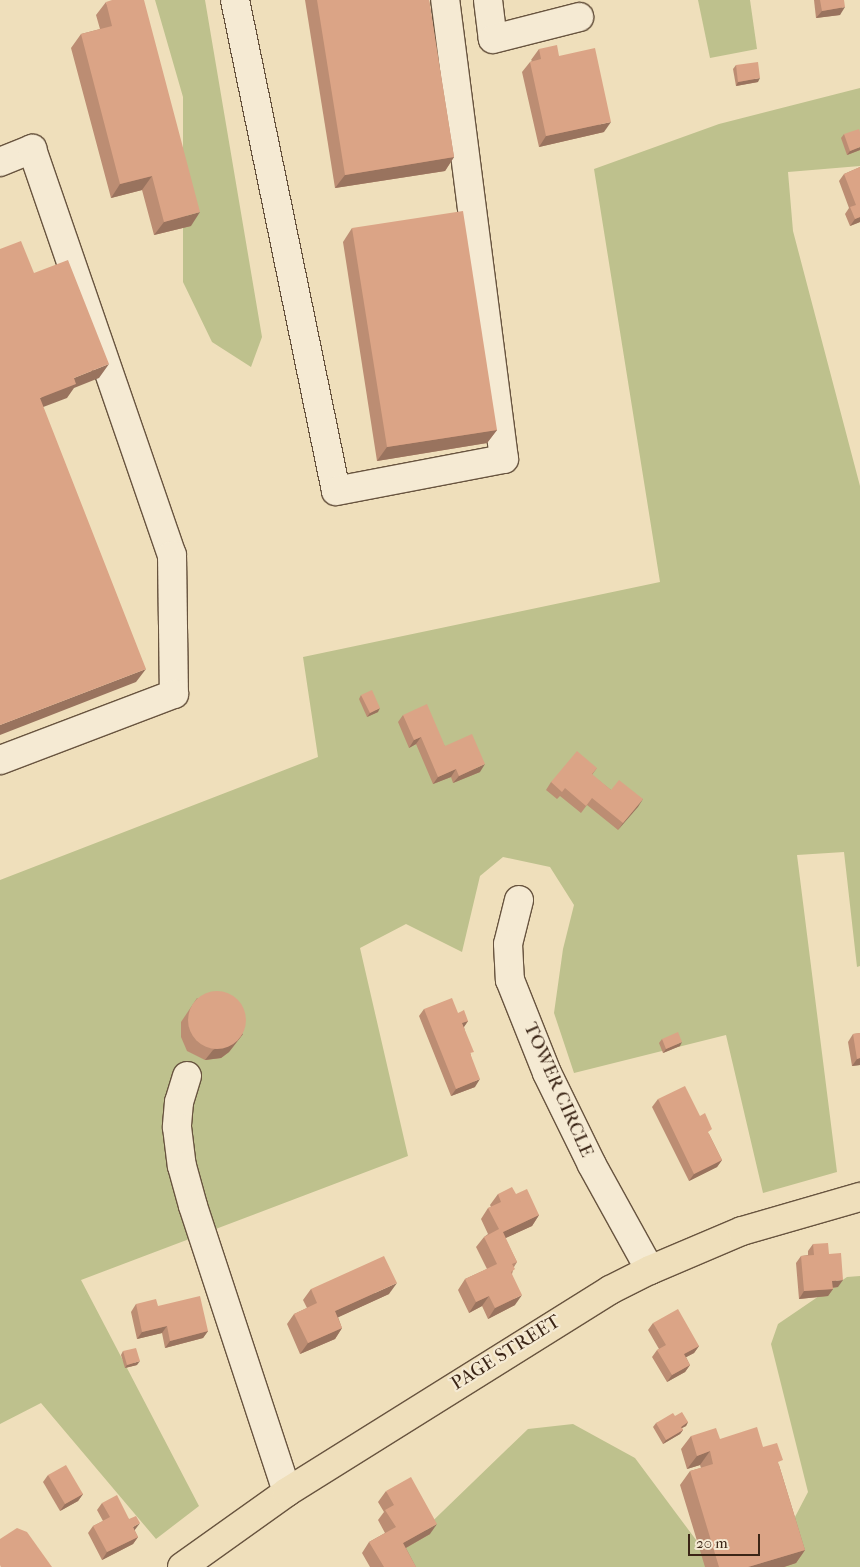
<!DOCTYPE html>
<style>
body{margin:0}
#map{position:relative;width:860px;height:1567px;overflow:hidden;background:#efdfbb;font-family:"IM FELL French Canon",serif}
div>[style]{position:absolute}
.green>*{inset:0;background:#bec18d}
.roads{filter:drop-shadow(1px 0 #68543f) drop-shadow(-1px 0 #68543f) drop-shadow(0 1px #68543f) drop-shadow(0 -1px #68543f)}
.minor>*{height:28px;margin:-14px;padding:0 14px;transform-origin:14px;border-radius:14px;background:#f5ead3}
.major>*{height:28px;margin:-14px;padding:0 14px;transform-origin:14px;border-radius:14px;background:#efdfbb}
.wall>*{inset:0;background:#bc8d73}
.shaded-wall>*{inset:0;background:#99735e}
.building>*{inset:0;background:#dba486}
.round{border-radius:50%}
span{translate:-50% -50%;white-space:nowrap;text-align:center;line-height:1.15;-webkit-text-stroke:4.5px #f5ead3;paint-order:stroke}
.street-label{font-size:19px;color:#3b2516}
.scale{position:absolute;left:688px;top:1534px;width:72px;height:22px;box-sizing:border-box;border:2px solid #3b2516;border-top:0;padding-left:6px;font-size:15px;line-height:18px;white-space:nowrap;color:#3b2516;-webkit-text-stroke:4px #f5ead3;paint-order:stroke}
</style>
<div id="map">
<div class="green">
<i style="clip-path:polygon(155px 0,205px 0,262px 337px,251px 367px,212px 342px,183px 282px,183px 97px)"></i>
<i style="clip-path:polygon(698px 0,750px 0,757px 49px,710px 58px)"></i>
<i style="clip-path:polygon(860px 88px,860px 166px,788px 172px,793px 231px,860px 486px,860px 966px,857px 967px,844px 852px,797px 855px,837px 1172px,763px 1193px,726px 1035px,574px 1073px,554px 1013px,563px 949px,574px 905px,550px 867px,503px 857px,480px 876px,462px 952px,406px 924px,360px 948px,408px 1156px,81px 1280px,199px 1506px,156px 1539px,41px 1403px,0 1424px,0 880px,318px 757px,303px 657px,660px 582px,594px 169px,719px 124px)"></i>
<i style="clip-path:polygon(860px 1276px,860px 1567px,769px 1567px,808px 1492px,771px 1344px,778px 1324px,847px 1277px)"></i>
<i style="clip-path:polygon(573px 1424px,635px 1458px,705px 1552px,722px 1567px,385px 1567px,528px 1429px)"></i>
</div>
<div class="roads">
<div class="minor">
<i style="left:235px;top:0;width:501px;rotate:78.38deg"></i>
<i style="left:336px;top:491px;width:171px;rotate:-10.8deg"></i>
<i style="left:504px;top:459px;width:463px;rotate:-97.3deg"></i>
<i style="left:488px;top:0;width:39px;rotate:83deg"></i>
<i style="left:493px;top:39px;width:89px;rotate:-14.3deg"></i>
<i style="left:0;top:162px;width:35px;rotate:-22deg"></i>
<i style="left:32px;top:149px;width:429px;rotate:71deg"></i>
<i style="left:172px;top:555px;width:139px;rotate:89.2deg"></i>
<i style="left:174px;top:694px;width:186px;rotate:159.2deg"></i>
<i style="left:519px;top:900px;width:45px;rotate:104deg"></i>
<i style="left:508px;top:944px;width:36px;rotate:87deg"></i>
<i style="left:510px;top:980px;width:100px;rotate:68.3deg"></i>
<i style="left:547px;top:1073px;width:102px;rotate:63.9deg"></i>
<i style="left:592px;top:1165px;width:120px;rotate:61.1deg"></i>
<i style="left:187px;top:1076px;width:27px;rotate:107deg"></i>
<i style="left:179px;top:1102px;width:25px;rotate:95deg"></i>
<i style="left:177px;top:1127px;width:39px;rotate:83deg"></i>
<i style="left:182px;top:1166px;width:41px;rotate:74.6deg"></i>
<i style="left:193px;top:1206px;width:301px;rotate:71.8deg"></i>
</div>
<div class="major">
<i style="left:182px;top:1567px;width:129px;rotate:-35.5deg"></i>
<i style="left:287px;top:1492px;width:381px;rotate:-32deg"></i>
<i style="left:610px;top:1290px;width:45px;rotate:-26.6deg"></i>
<i style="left:650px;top:1270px;width:100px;rotate:-23deg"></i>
<i style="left:742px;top:1231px;width:123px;rotate:-16.1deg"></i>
</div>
</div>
<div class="wall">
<i style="clip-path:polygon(305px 0,429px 0,454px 157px,445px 171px,335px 188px)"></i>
<i style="clip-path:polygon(814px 0,844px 0,840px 15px,816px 18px)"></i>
<i style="clip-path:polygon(106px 2px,191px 226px,154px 235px,142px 190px,111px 198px,71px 48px,81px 34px,100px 29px,96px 15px)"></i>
<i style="clip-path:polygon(539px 49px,559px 56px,604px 132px,539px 147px,522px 72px,530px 62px,532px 61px,531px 60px)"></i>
<i style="clip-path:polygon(736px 65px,758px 82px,736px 86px,733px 69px)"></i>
<i style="clip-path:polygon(844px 134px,860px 150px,847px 155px,841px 138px)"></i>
<i style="clip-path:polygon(860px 167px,860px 222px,850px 226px,845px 214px,849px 208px,839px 181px,844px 174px)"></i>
<i style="clip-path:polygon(352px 228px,497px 430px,487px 443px,377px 461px,343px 242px)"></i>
<i style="clip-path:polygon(361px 695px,378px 712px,367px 717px,359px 699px)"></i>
<i style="clip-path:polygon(403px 715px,445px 746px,480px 772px,453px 783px,451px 777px,433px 784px,416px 744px,409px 748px,398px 722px)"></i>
<i style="clip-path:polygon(597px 768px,592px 775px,611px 790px,643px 799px,618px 830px,587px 805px,581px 813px,560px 796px,557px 799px,546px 790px,551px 782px)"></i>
<i style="clip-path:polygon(197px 998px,243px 1034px,229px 1052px,221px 1058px,205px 1060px,187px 1051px,181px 1037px,181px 1022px)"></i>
<i style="clip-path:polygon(424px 1009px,458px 1013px,468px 1021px,464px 1027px,471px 1056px,475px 1087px,451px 1096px,419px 1016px)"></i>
<i style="clip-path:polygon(860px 1033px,860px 1065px,852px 1066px,848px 1042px,853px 1034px)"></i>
<i style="clip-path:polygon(662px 1039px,680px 1046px,663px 1053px,659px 1043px)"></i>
<i style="clip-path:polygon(658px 1099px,709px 1134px,722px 1160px,717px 1167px,689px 1181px,652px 1107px)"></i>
<i style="clip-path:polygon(498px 1194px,516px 1194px,539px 1215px,532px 1226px,505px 1238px,517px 1262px,514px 1267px,512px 1274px,515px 1305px,488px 1319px,482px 1306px,469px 1313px,458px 1290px,465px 1279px,487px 1269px,476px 1247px,484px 1237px,488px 1234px,481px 1219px,488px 1208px,491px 1207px,490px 1205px)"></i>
<i style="clip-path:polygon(813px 1244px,829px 1254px,838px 1287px,833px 1288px,833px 1289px,828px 1296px,799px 1299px,796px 1263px,801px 1256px,808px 1255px,808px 1251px)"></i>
<i style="clip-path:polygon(311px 1289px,389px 1294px,338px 1317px,342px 1328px,335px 1339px,300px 1354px,287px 1324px,294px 1314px,307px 1308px,303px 1300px)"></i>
<i style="clip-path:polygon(136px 1304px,158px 1306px,208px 1331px,203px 1338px,165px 1348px,162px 1333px,137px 1339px,131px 1312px)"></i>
<i style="clip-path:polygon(653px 1323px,699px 1346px,694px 1353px,686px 1357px,690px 1365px,685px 1372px,667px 1382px,652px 1357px,657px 1350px,659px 1349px,648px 1330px)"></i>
<i style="clip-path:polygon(123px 1351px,137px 1365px,125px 1368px,121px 1355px)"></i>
<i style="clip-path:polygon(675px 1416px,688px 1422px,686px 1426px,682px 1428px,683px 1430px,680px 1434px,663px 1444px,653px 1427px,656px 1423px)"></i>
<i style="clip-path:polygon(691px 1436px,720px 1439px,763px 1447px,779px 1465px,805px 1550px,796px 1563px,784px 1567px,705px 1567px,680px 1485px,690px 1471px,701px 1468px,700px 1465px,687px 1469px,681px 1449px)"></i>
<i style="clip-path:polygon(48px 1475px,83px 1494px,78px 1501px,60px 1511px,43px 1482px)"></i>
<i style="clip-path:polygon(386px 1491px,430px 1534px,406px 1548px,416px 1567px,370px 1567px,362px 1553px,369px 1542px,385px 1533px,378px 1520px,384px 1512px,378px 1502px)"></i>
<i style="clip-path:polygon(102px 1503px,129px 1519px,138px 1537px,133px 1544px,102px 1560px,88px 1533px,93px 1526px,103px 1521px,97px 1510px)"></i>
</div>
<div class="shaded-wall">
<i style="clip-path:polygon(845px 7px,840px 15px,816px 18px,822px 11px)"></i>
<i style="clip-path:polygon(760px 78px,758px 82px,736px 86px,738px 82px)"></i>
<i style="clip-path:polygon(611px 122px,604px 132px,539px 147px,546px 136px)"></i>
<i style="clip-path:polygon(860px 147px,860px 150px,847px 155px,850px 151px)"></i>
<i style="clip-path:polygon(454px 157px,445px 171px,335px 188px,345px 175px)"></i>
<i style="clip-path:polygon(152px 176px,142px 190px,111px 198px,120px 184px)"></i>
<i style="clip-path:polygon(200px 212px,191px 226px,154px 235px,164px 222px)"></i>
<i style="clip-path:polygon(860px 217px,860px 222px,850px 226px,855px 219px)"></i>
<i style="clip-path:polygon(109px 364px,99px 378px,74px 388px,67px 398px,30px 412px,40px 398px,74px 378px)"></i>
<i style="clip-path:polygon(497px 430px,487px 443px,377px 461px,387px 447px)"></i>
<i style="clip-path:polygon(146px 669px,136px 682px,0 735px,0 725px)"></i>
<i style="clip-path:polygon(380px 708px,378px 712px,367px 717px,370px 713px)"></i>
<i style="clip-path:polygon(421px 737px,416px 744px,409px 748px,414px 740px)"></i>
<i style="clip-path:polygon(485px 764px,480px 772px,453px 783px,459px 776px)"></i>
<i style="clip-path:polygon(456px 769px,451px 777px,433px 784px,438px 777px)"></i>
<i style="clip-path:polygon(643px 799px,638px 807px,618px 830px,623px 823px)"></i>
<i style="clip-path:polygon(468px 1021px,463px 1028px,462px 1023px)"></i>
<i style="clip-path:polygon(243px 1034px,229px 1052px,221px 1058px,205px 1060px,213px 1050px)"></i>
<i style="clip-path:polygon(682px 1042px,680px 1046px,663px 1053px,666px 1049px)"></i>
<i style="clip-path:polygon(860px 1058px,860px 1065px,852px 1066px,857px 1059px)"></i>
<i style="clip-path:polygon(480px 1079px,475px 1087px,451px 1096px,456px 1089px)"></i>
<i style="clip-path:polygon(722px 1160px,717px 1167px,689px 1181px,694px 1174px)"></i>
<i style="clip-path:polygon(539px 1215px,532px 1226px,495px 1243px,503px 1232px)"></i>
<i style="clip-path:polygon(843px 1280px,838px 1287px,827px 1288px,832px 1281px)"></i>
<i style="clip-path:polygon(397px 1283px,389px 1294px,328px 1322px,335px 1311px)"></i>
<i style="clip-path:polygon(833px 1289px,828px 1296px,799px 1299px,804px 1291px)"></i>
<i style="clip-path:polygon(522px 1295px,515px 1305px,488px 1319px,495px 1308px)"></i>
<i style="clip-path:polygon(489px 1296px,482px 1306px,469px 1313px,476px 1302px)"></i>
<i style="clip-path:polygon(167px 1326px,162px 1333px,137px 1339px,142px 1332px)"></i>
<i style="clip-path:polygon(342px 1328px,335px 1339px,300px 1354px,308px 1343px)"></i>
<i style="clip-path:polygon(208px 1331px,203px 1338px,165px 1348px,170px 1341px)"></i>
<i style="clip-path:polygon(699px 1346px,694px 1353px,679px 1361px,684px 1354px)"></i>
<i style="clip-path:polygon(140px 1361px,137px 1365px,125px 1368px,127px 1365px)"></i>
<i style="clip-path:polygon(690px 1365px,685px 1372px,667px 1382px,672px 1375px)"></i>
<i style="clip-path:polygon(688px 1422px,686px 1426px,678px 1430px,681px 1427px)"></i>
<i style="clip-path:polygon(683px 1430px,680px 1434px,663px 1444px,666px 1440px)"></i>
<i style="clip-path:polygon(710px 1451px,700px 1465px,687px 1469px,697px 1456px)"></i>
<i style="clip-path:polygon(83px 1494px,78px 1501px,60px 1511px,65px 1504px)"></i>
<i style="clip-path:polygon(140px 1523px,134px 1531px,133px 1527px)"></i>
<i style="clip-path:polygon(437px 1524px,430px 1534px,395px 1554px,403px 1543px)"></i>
<i style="clip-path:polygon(138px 1537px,133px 1544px,102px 1560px,107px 1552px)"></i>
<i style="clip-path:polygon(805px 1550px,796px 1563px,784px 1567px,748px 1567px)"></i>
</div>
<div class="building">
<i style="clip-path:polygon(112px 0,144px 0,200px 212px,164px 222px,152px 176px,120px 184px,81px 34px,112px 26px,106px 2px)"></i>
<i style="clip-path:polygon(317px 0,429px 0,454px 157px,345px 175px)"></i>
<i style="clip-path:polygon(820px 0,844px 0,845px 7px,822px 11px)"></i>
<i style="clip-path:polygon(557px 45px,559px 56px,595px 48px,611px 122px,546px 136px,530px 62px,541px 59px,539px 49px)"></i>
<i style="clip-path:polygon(758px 62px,760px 78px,738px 82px,736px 65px)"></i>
<i style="clip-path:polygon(859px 129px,860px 132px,860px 147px,850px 151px,844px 134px)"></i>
<i style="clip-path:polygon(860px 167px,860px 217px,855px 219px,850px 207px,856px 205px,844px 174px)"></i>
<i style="clip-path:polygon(463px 211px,497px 430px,387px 447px,352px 228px)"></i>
<i style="clip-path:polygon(21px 241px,34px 273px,68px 260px,109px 364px,74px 378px,76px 384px,40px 398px,146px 669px,0 725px,0 249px)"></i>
<i style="clip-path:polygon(372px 690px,380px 708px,370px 713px,361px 695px)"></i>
<i style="clip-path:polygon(427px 704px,445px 746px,472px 734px,485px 764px,459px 776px,456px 769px,438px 777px,421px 737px,414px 740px,403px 715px)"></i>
<i style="clip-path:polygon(577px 751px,597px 768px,592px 774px,611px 790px,619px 780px,643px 799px,623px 823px,592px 798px,586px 806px,565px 788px,562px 792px,551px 782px)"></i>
<i class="round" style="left:188px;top:991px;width:58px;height:58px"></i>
<i style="clip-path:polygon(452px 998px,458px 1013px,464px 1010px,468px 1021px,462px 1023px,474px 1052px,470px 1053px,480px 1079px,456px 1089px,424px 1009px)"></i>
<i style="clip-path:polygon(678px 1032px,682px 1042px,666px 1049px,662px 1039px)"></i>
<i style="clip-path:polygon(860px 1033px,860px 1058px,857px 1059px,853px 1034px)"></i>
<i style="clip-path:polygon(685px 1086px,700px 1116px,705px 1113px,712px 1129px,708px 1132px,722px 1160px,694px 1174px,658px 1099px)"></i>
<i style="clip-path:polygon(512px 1187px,516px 1194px,527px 1189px,539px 1215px,503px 1232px,517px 1262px,512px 1264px,515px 1269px,511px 1272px,522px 1295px,495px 1308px,489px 1296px,476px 1302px,465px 1279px,497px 1264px,484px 1237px,499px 1229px,488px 1208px,501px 1202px,498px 1194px)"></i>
<i style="clip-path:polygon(828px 1243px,829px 1254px,841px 1253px,843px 1280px,832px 1281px,833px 1289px,804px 1291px,801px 1256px,814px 1255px,813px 1244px)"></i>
<i style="clip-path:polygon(384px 1256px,397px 1283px,335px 1311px,342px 1328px,308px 1343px,294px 1314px,317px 1303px,311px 1289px)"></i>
<i style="clip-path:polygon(200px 1296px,208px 1331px,170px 1341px,167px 1326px,142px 1332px,136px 1304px,156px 1299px,158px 1306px)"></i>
<i style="clip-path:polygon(678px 1309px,699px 1346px,684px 1354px,690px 1365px,672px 1375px,657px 1350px,666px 1345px,653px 1323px)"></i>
<i style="clip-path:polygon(136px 1348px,140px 1361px,127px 1365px,123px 1351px)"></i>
<i style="clip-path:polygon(682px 1412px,688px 1422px,681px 1427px,683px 1430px,666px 1440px,656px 1423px,673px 1413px,675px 1416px)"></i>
<i style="clip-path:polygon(757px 1427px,763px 1447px,777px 1443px,783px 1460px,778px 1462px,805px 1550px,748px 1567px,719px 1567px,690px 1471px,713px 1464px,710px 1451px,697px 1456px,691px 1436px,716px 1428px,720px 1439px)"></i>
<i style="clip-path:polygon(66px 1465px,83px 1494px,65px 1504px,48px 1475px)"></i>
<i style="clip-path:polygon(411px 1477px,437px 1524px,403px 1543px,416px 1567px,384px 1567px,369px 1542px,396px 1527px,385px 1510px,394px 1505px,386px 1491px)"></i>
<i style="clip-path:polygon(117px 1495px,129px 1519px,136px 1516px,140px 1523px,133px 1527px,138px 1537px,107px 1552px,93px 1526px,110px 1517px,102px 1503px)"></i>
<i style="clip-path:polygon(17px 1528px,27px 1532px,52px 1567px,1px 1567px,0 1565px,0 1539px)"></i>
</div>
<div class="street-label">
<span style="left:558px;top:1090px;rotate:66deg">TOWER CIRCLE</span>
<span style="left:506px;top:1353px;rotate:-32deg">PAGE STREET</span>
</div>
<div class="scale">20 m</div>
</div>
